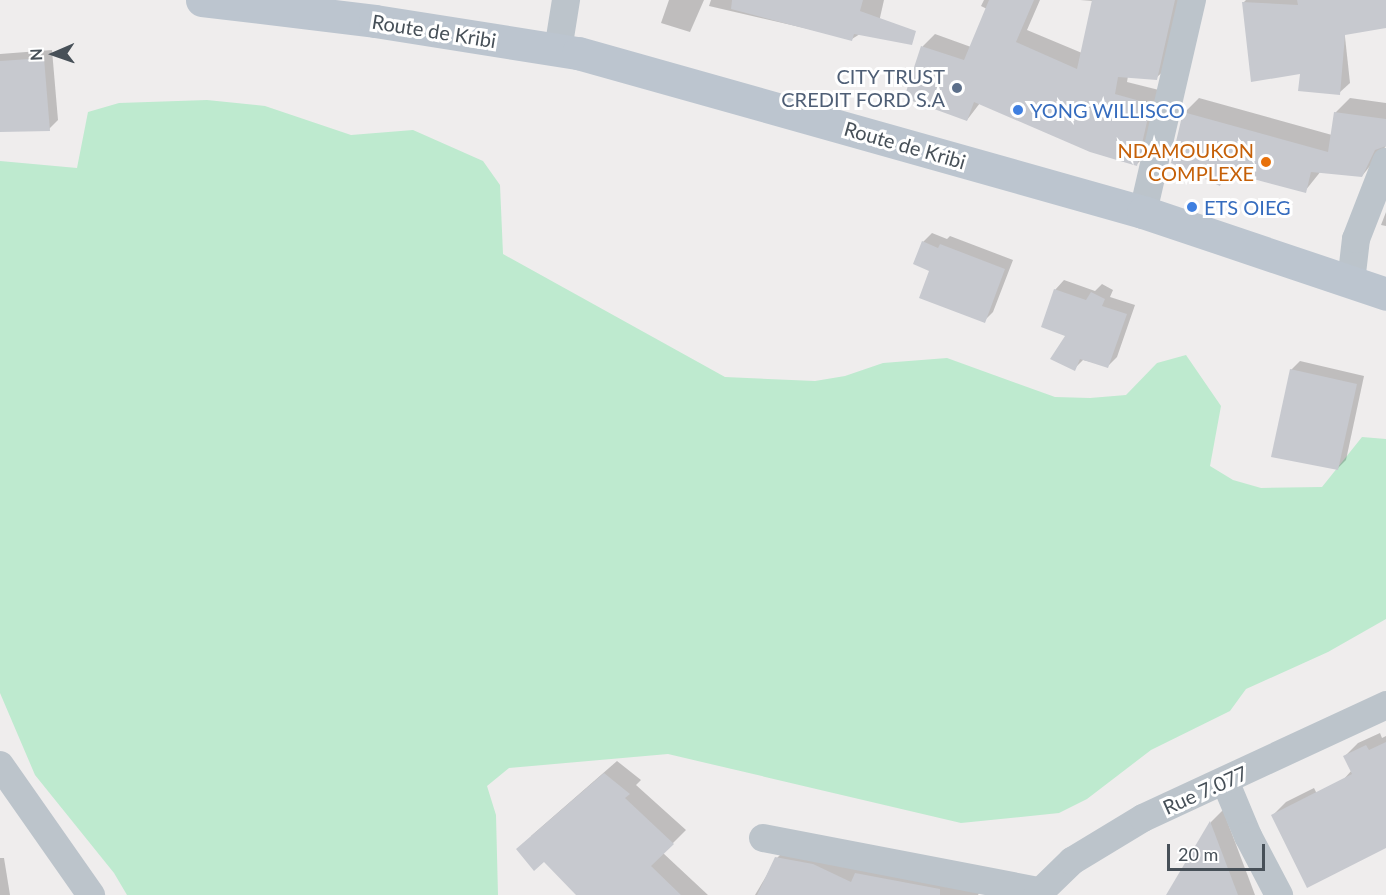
<!DOCTYPE html>
<style>
body{margin:0}
#map{position:relative;width:1386px;height:895px;overflow:hidden;background:#efeded;font-family:Lato,sans-serif}
div>[style]{position:absolute}
.green>*{inset:0;background:#beeacf}
.shadow>*{inset:0;background:#0003}
.building>*{inset:0;background:#c7c9cf}
.minor>*{height:28px;margin:-14px;padding:0 14px;transform-origin:14px;border-radius:14px;background:#bcc4cb}
.secondary>*{height:33px;margin:-16.5px;padding:0 16.5px;transform-origin:16.5px;border-radius:16.5px;background:#bcc5cf}
.dots>*{width:16px;height:16px;translate:-50% -50%;box-sizing:border-box;border:3px solid #fff;border-radius:50%}
span{translate:-50% -50%;white-space:nowrap;text-align:center;line-height:1.15;-webkit-text-stroke:6px #fff;paint-order:stroke}
.street-label{font-size:20px;color:#475058}
.service-label{font-size:20px;color:#4e5e75}
.right{translate:-100% -50%;text-align:right}
.shop-label{font-size:20px;color:#366cbe}
.left{translate:0 -50%;text-align:left}
.food-label{font-size:20px;color:#c56008}
.north{position:absolute;left:24px;top:24px;width:60px;height:60px;-webkit-text-stroke:4px #fff;paint-order:stroke;rotate:268deg;font-size:16px;font-weight:700;line-height:24px;text-align:center;color:#475058}
.north::after{content:'';display:block;margin:auto;width:21px;height:27px;background:#475058;clip-path:polygon(50% 0,100% 100%,50% 72%,0 100%)}
.scale{position:absolute;left:1167px;top:844px;width:98px;height:27px;box-sizing:border-box;border:3px solid #475058;border-top:0;padding-left:8px;font-size:18px;line-height:21px;white-space:nowrap;color:#475058;-webkit-text-stroke:4px #fff;paint-order:stroke}
</style>
<div id="map">
<div class="green">
<i style="clip-path:polygon(207px 100px,265px 106px,351px 135px,413px 130px,483px 161px,500px 185px,503px 254px,725px 377px,815px 381px,845px 376px,883px 363px,947px 358px,1055px 397px,1090px 398px,1126px 395px,1157px 363px,1186px 355px,1221px 406px,1210px 466px,1233px 480px,1261px 488px,1322px 487px,1362px 437px,1386px 439px,1386px 619px,1328px 652px,1246px 689px,1230px 711px,1151px 750px,1087px 799px,1059px 813px,961px 823px,668px 754px,509px 768px,487px 786px,496px 815px,498px 895px,127px 895px,114px 873px,35px 775px,0 693px,0 161px,77px 168px,88px 112px,119px 103px)"></i>
</div>
<div class="shadow">
<i style="clip-path:polygon(669px 0,704px 0,690px 32px,661px 23px)"></i>
<i style="clip-path:polygon(711px 0,884px 0,879px 22px,852px 39px,709px 6px)"></i>
<i style="clip-path:polygon(984px 0,1040px 0,1027px 30px,1082px 53px,1093px 1px,1080px 0,1184px 0,1169px 66px,1156px 78px,1128px 76px,1127px 82px,1163px 91px,1149px 152px,1136px 165px,980px 103px,967px 120px,906px 97px,923px 46px,935px 34px,971px 47px,987px 9px,981px 6px)"></i>
<i style="clip-path:polygon(1246px 0,1341px 0,1350px 83px,1339px 93px,1302px 72px,1243px 3px)"></i>
<i style="clip-path:polygon(52px 50px,58px 120px,49px 129px,0 131px,0 54px)"></i>
<i style="clip-path:polygon(1199px 98px,1332px 135px,1335px 113px,1350px 98px,1386px 103px,1386px 146px,1362px 176px,1321px 171px,1305px 191px,1233px 172px,1220px 185px,1184px 113px)"></i>
<i style="clip-path:polygon(1386px 212px,1386px 226px,1381px 225px)"></i>
<i style="clip-path:polygon(932px 233px,947px 239px,950px 236px,1013px 260px,993px 312px,984px 321px,931px 270px,923px 242px)"></i>
<i style="clip-path:polygon(1064px 280px,1095px 291px,1102px 284px,1113px 290px,1110px 297px,1135px 305px,1117px 357px,1108px 366px,1083px 360px,1074px 369px,1055px 290px)"></i>
<i style="clip-path:polygon(1300px 361px,1364px 376px,1346px 460px,1337px 469px,1291px 370px)"></i>
<i style="clip-path:polygon(1380px 733px,1382px 738px,1386px 736px,1386px 846px,1343px 780px,1352px 770px,1345px 756px,1358px 743px)"></i>
<i style="clip-path:polygon(617px 761px,641px 780px,636px 785px,686px 830px,663px 853px,708px 895px,578px 895px,531px 836px)"></i>
<i style="clip-path:polygon(1314px 788px,1349px 858px,1273px 815px,1286px 802px)"></i>
<i style="clip-path:polygon(1223px 810px,1255px 895px,1170px 895px,1211px 822px)"></i>
<i style="clip-path:polygon(790px 845px,985px 883px,978px 895px,755px 895px,777px 858px)"></i>
<i style="clip-path:polygon(0 858px,4px 858px,10px 895px,0 895px)"></i>
</div>
<div class="building">
<i style="clip-path:polygon(732px 0,863px 0,860px 11px,916px 31px,912px 45px,854px 34px,852px 41px,731px 9px)"></i>
<i style="clip-path:polygon(989px 0,1034px 0,1016px 42px,1077px 69px,1092px 0,1175px 0,1157px 80px,1118px 77px,1115px 94px,1151px 104px,1137px 166px,1090px 152px,974px 102px,967px 121px,904px 98px,921px 46px,964px 60px)"></i>
<i style="clip-path:polygon(1297px 0,1386px 0,1386px 28px,1345px 35px,1340px 95px,1298px 91px,1300px 74px,1251px 82px,1242px 2px,1298px 5px)"></i>
<i style="clip-path:polygon(44px 58px,50px 131px,0 132px,0 61px)"></i>
<i style="clip-path:polygon(1183px 112px,1328px 152px,1334px 112px,1386px 119px,1386px 146px,1375px 150px,1362px 177px,1311px 172px,1306px 193px,1223px 171px,1220px 186px,1171px 163px)"></i>
<i style="clip-path:polygon(922px 241px,938px 248px,940px 244px,1005px 269px,985px 323px,919px 298px,929px 271px,913px 264px)"></i>
<i style="clip-path:polygon(1054px 289px,1086px 300px,1091px 292px,1105px 299px,1102px 306px,1127px 314px,1108px 368px,1080px 359px,1075px 371px,1050px 359px,1065px 336px,1041px 327px)"></i>
<i style="clip-path:polygon(1290px 369px,1357px 384px,1338px 470px,1271px 457px)"></i>
<i style="clip-path:polygon(1386px 742px,1386px 848px,1307px 888px,1271px 815px,1352px 774px,1343px 756px,1366px 745px,1369px 750px)"></i>
<i style="clip-path:polygon(604px 773px,630px 794px,625px 798px,674px 844px,651px 866px,681px 895px,576px 895px,544px 862px,534px 871px,516px 849px)"></i>
<i style="clip-path:polygon(1210px 821px,1238px 895px,1166px 895px)"></i>
<i style="clip-path:polygon(775px 857px,813px 864px,851px 882px,855px 873px,940px 889px,940px 895px,757px 895px)"></i>
</div>
<div class="minor">
<i style="left:558px;top:50px;width:51px;rotate:-80.9deg"></i>
<i style="left:1143px;top:212px;width:218px;rotate:-77deg"></i>
<i style="left:1351px;top:282px;width:43px;rotate:-83.4deg"></i>
<i style="left:1356px;top:239px;width:83px;rotate:-68.7deg"></i>
<i style="left:0;top:765px;width:159px;rotate:55deg"></i>
<i style="left:1225px;top:781px;width:60px;rotate:67.3deg"></i>
<i style="left:1248px;top:836px;width:67px;rotate:62.3deg"></i>
<i style="left:763px;top:838px;width:280px;rotate:10.9deg"></i>
<i style="left:1037px;top:895px;width:49px;rotate:-44.2deg"></i>
<i style="left:1072px;top:861px;width:83px;rotate:-31.2deg"></i>
<i style="left:1143px;top:818px;width:268px;rotate:-24.9deg"></i>
</div>
<div class="secondary">
<i style="left:202px;top:0;width:174px;rotate:6.9deg"></i>
<i style="left:375px;top:21px;width:206px;rotate:9deg"></i>
<i style="left:578px;top:53px;width:587px;rotate:15.72deg"></i>
<i style="left:1143px;top:212px;width:256px;rotate:18.6deg"></i>
</div>
<div class="dots">
<i style="left:957px;top:88px;background:#5c6f8a"></i>
<i style="left:1018px;top:110px;background:#3f7fe0"></i>
<i style="left:1266px;top:162px;background:#e8710a"></i>
<i style="left:1192px;top:207px;background:#3f7fe0"></i>
</div>
<div class="street-label">
<span style="left:434px;top:31px;rotate:9deg">Route de Kribi</span>
<span style="left:905px;top:145px;rotate:16deg">Route de Kribi</span>
<span style="left:1205px;top:790px;rotate:-24deg">Rue 7.077</span>
</div>
<div class="service-label">
<span class="right" style="left:945px;top:88px">CITY TRUST<br>CREDIT FORD S.A</span>
</div>
<div class="shop-label">
<span class="left" style="left:1030px;top:110px">YONG WILLISCO</span>
<span class="left" style="left:1204px;top:207px">ETS OIEG</span>
</div>
<div class="food-label">
<span class="right" style="left:1254px;top:162px">NDAMOUKON<br>COMPLEXE</span>
</div>
<div class="north">N</div>
<div class="scale">20 m</div>
</div>
